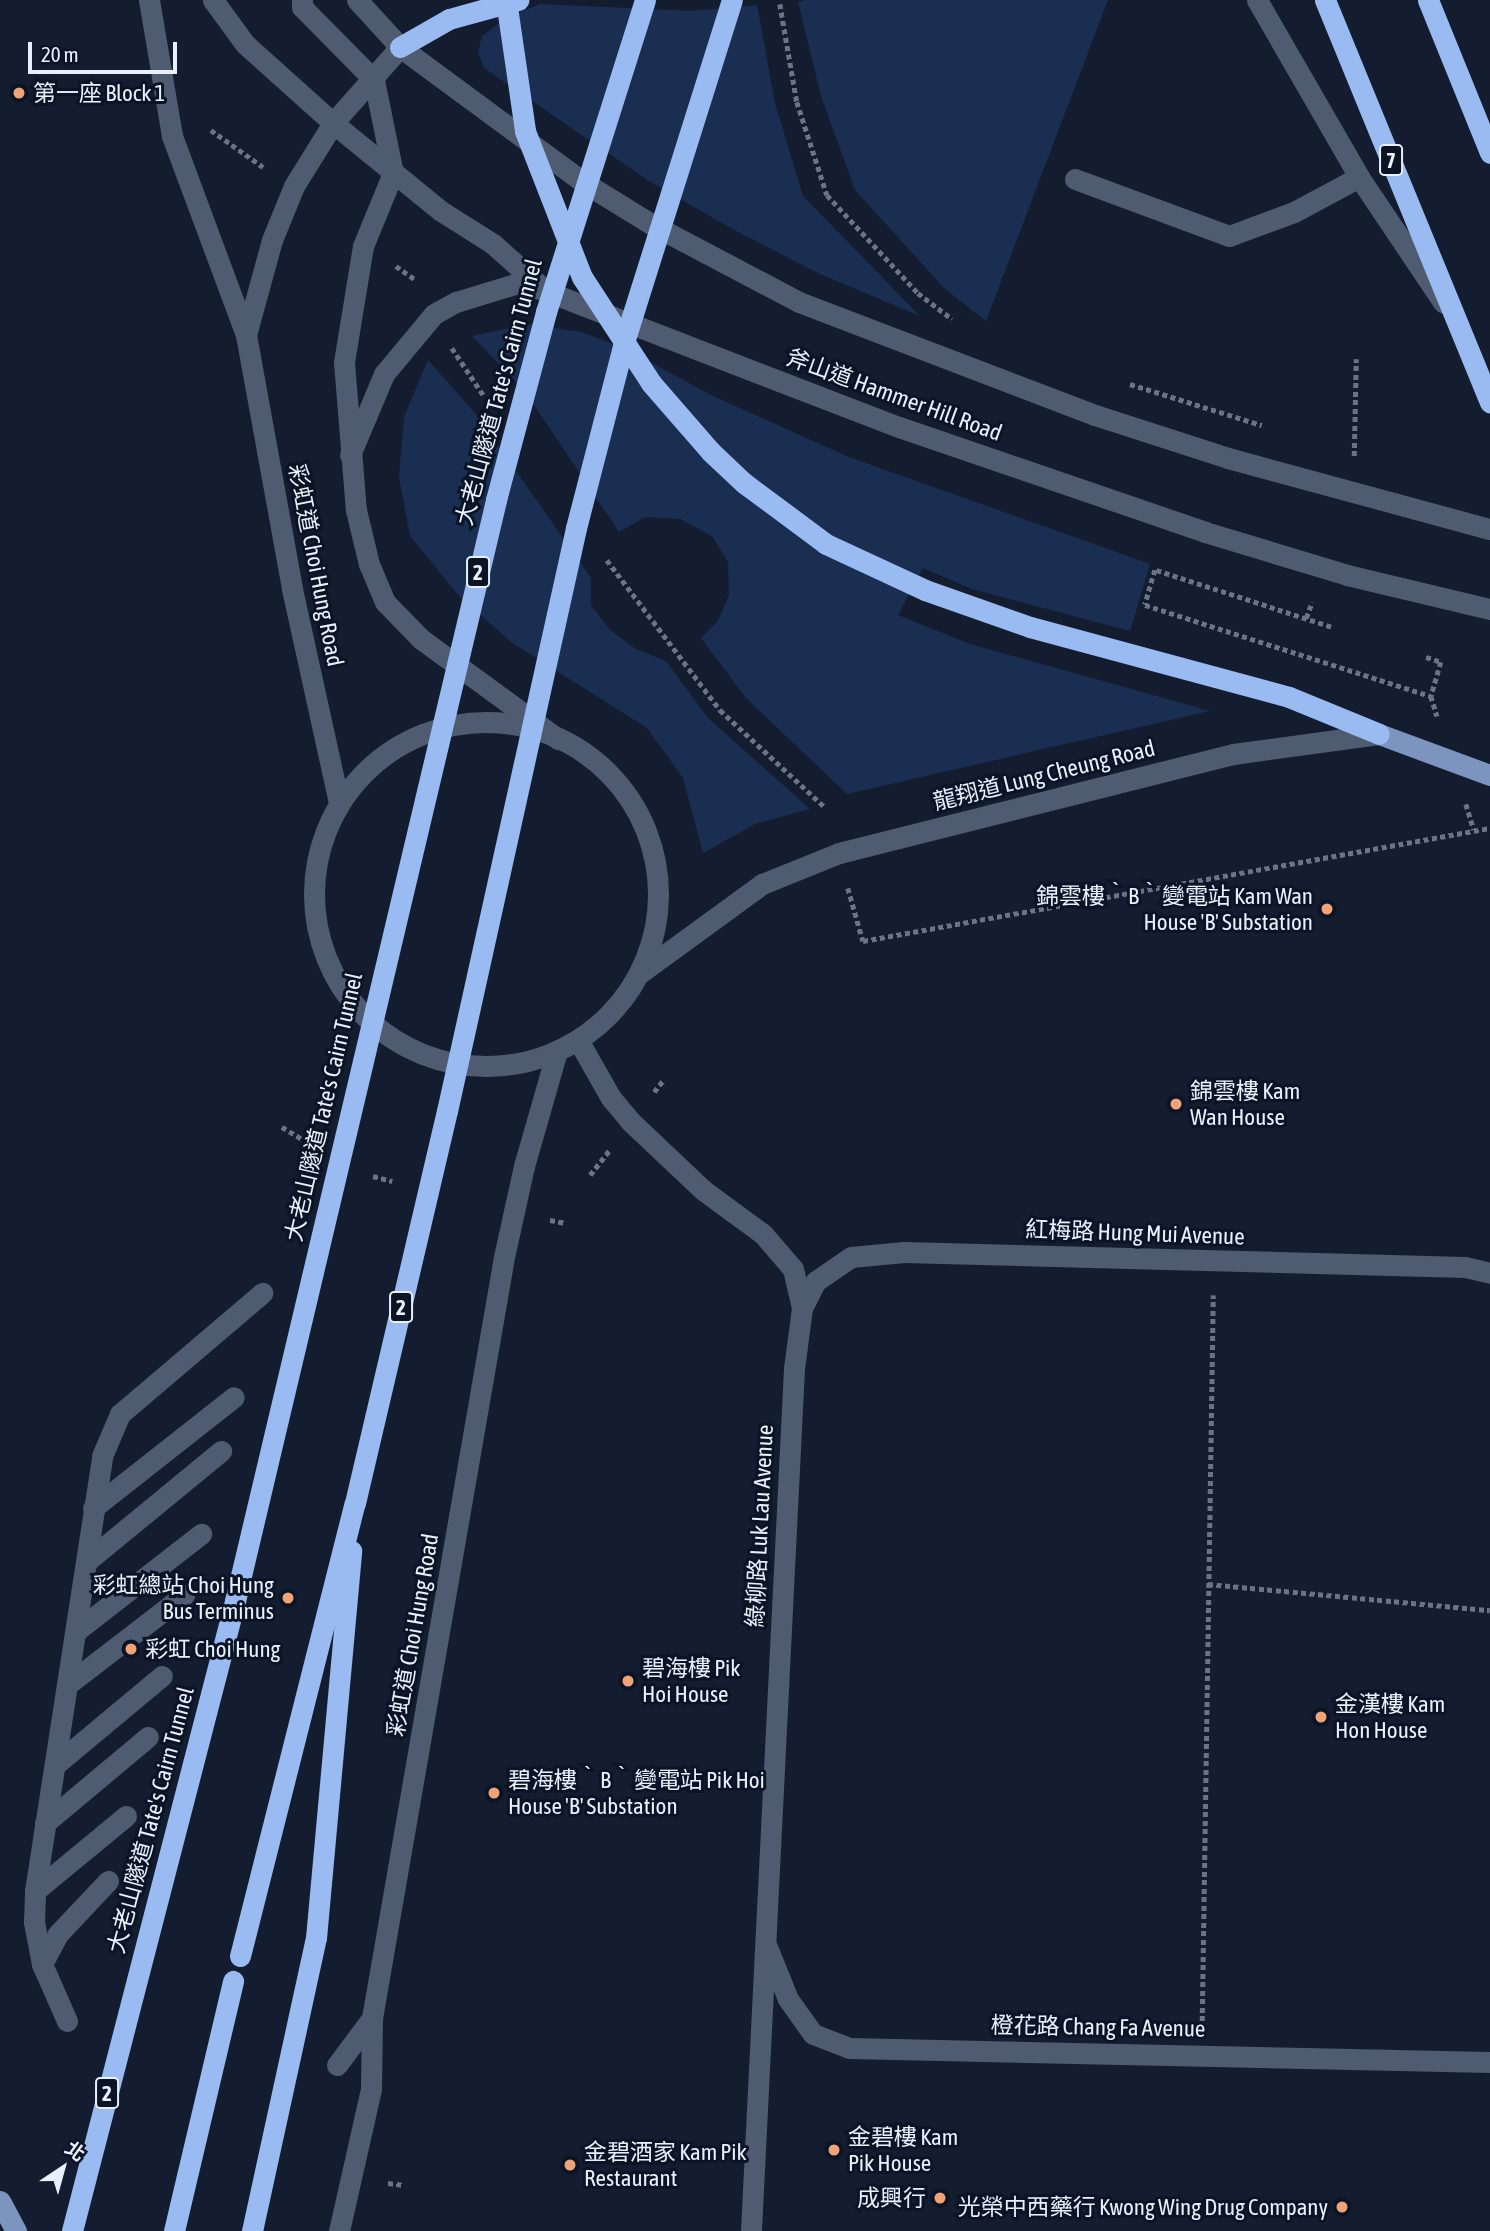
<!DOCTYPE html>
<meta charset="utf-8">
<style>
body{margin:0}
#map{position:relative;width:1490px;height:2231px;overflow:hidden;background:#131d2f;font-family:"Asap Condensed","Noto Sans TC",sans-serif}
div>[style]{position:absolute}
.green>*{inset:0;background:#1a2e52}
.path>*{height:4.5px;margin-top:-2.25px;transform-origin:0;background:repeating-linear-gradient(90deg,#6b7484 0 5px,transparent 0 8.5px)}
.lane>*{height:21px;margin:-10.5px;padding:0 10.5px;transform-origin:10.5px;border-radius:10.5px;background:#4e5b70}
.street>*{height:21px;margin:-10.5px;padding:0 10.5px;transform-origin:10.5px;border-radius:10.5px;background:#4e5b70}
.secondary>*{height:21px;margin:-10.5px;padding:0 10.5px;transform-origin:10.5px;border-radius:10.5px;background:#4e5b70}
.secondary>.ring{margin:-10.5px;padding:0;box-sizing:content-box;background:none;border:21px solid #4e5b70;border-radius:50%}
.primary>*{height:21px;margin:-10.5px;padding:0 10.5px;transform-origin:10.5px;border-radius:10.5px;background:#7c94be}
.highway>*{height:21px;margin:-10.5px;padding:0 10.5px;transform-origin:10.5px;border-radius:10.5px;background:#9abaf2}
.dots>*{width:19px;height:19px;translate:-50% -50%;box-sizing:border-box;border:4px solid #0a1425;border-radius:50%}
span{translate:-50% -50%;white-space:nowrap;text-align:center;line-height:1.15;-webkit-text-stroke:6px #0a1425;paint-order:stroke}
.shield-label span{padding:2px 5px;background:#0a1425;border:2px solid;border-radius:5px;-webkit-text-stroke-width:0}
.shield-label{font-size:21px;color:#e8f0fd;font-weight:700}
.poi-label{font-size:23px;color:#e8f0fd}
.left{translate:0 -50%;text-align:left}
.right{translate:-100% -50%;text-align:right}
.street-label{font-size:23px;color:#e8f0fd}
.north{position:absolute;left:28px;top:2133px;width:70px;height:70px;-webkit-text-stroke:5px #0a1425;paint-order:stroke;rotate:36deg;font-size:19px;font-weight:700;line-height:28px;text-align:center;color:#e8f0fd}
.north::after{content:'';display:block;margin:auto;width:24px;height:32px;background:#e8f0fd;clip-path:polygon(50% 0,100% 100%,50% 72%,0 100%)}
.scale{position:absolute;left:28px;top:42px;width:149px;height:32px;box-sizing:border-box;border:4px solid #e8f0fd;border-top:0;padding-left:9px;font-size:21px;line-height:24px;white-space:nowrap;color:#e8f0fd;-webkit-text-stroke:5px #0a1425;paint-order:stroke}
</style>
<div id="map">
<div class="green">
<i style="clip-path:polygon(805px 0,1108px 0,986px 321px,944px 288px,855px 190px,821px 96px,798px 2px)"></i>
<i style="clip-path:polygon(541px 4px,692px 11px,757px 5px,775px 103px,803px 196px,920px 316px,820px 274px,736px 231px,649px 181px,484px 68px,478px 52px,482px 36px,509px 16px)"></i>
<i style="clip-path:polygon(527px 324px,582px 332px,626px 349px,713px 396px,849px 457px,1150px 564px,1130px 631px,972px 589px,923px 568px,898px 615px,970px 644px,1210px 711px,847px 794px,746px 698px,701px 638px,718px 621px,729px 595px,728px 562px,713px 537px,681px 519px,645px 517px,619px 532px,524px 390px,472px 336px)"></i>
<i style="clip-path:polygon(428px 360px,476px 414px,591px 578px,591px 605px,610px 630px,636px 649px,666px 661px,708px 718px,810px 809px,755px 824px,703px 853px,683px 778px,647px 728px,511px 642px,459px 596px,410px 536px,399px 477px,404px 417px)"></i>
</div>
<div class="path">
<i style="left:780px;top:4px;width:99px;rotate:80.2deg"></i>
<i style="left:797px;top:102px;width:98px;rotate:72.1deg"></i>
<i style="left:827px;top:195px;width:134px;rotate:47.1deg"></i>
<i style="left:918px;top:293px;width:43px;rotate:37.4deg"></i>
<i style="left:211px;top:130px;width:64px;rotate:35.4deg"></i>
<i style="left:396px;top:266px;width:24px;rotate:35deg"></i>
<i style="left:452px;top:348px;width:58px;rotate:56.3deg"></i>
<i style="left:1130px;top:384px;width:138px;rotate:17.3deg"></i>
<i style="left:1354px;top:456px;width:97px;rotate:-88.8deg"></i>
<i style="left:607px;top:560px;width:188px;rotate:53deg"></i>
<i style="left:720px;top:710px;width:144px;rotate:42.8deg"></i>
<i style="left:1306px;top:618px;width:17px;rotate:-69deg"></i>
<i style="left:1331px;top:627px;width:185px;rotate:-162.1deg"></i>
<i style="left:1155px;top:570px;width:36px;rotate:106deg"></i>
<i style="left:1145px;top:605px;width:300px;rotate:17.7deg"></i>
<i style="left:1431px;top:696px;width:21px;rotate:73deg"></i>
<i style="left:1426px;top:657px;width:16px;rotate:18deg"></i>
<i style="left:1441px;top:662px;width:35px;rotate:106deg"></i>
<i style="left:1466px;top:804px;width:27px;rotate:73deg"></i>
<i style="left:848px;top:888px;width:55px;rotate:74.2deg"></i>
<i style="left:863px;top:941px;width:637px;rotate:-10.22deg"></i>
<i style="left:654px;top:1092px;width:16px;rotate:-52deg"></i>
<i style="left:282px;top:1127px;width:29px;rotate:31deg"></i>
<i style="left:590px;top:1175px;width:33px;rotate:-52deg"></i>
<i style="left:373px;top:1176px;width:20px;rotate:15deg"></i>
<i style="left:550px;top:1220px;width:16px;rotate:11deg"></i>
<i style="left:1208px;top:1584px;width:283px;rotate:5.3deg"></i>
<i style="left:1202px;top:2021px;width:726px;rotate:-89.13deg"></i>
<i style="left:388px;top:2183px;width:16px;rotate:7deg"></i>
</div>
<div class="lane">
<i style="left:1257px;top:0;width:204px;rotate:60deg"></i>
<i style="left:1359px;top:177px;width:151px;rotate:56.1deg"></i>
<i style="left:1075px;top:179px;width:164px;rotate:20.3deg"></i>
<i style="left:1229px;top:236px;width:69px;rotate:-20.3deg"></i>
<i style="left:1294px;top:212px;width:74px;rotate:-28.3deg"></i>
<i style="left:578px;top:1040px;width:67px;rotate:60.4deg"></i>
<i style="left:611px;top:1098px;width:30px;rotate:50deg"></i>
<i style="left:630px;top:1121px;width:100px;rotate:43.4deg"></i>
<i style="left:703px;top:1190px;width:74px;rotate:36.3deg"></i>
<i style="left:763px;top:1234px;width:46px;rotate:49.4deg"></i>
<i style="left:793px;top:1269px;width:40px;rotate:77deg"></i>
<i style="left:802px;top:1308px;width:62px;rotate:97.5deg"></i>
<i style="left:794px;top:1369px;width:863px;rotate:92.86deg"></i>
<i style="left:802px;top:1308px;width:30px;rotate:-63deg"></i>
<i style="left:816px;top:1281px;width:42px;rotate:-34.4deg"></i>
<i style="left:851px;top:1257px;width:53px;rotate:-5.4deg"></i>
<i style="left:904px;top:1252px;width:561px;rotate:1.53deg"></i>
<i style="left:1465px;top:1267px;width:26px;rotate:13deg"></i>
<i style="left:93px;top:1508px;width:179px;rotate:-38.2deg"></i>
<i style="left:86px;top:1562px;width:175px;rotate:-39.4deg"></i>
<i style="left:75px;top:1632px;width:160px;rotate:-37.9deg"></i>
<i style="left:67px;top:1685px;width:148px;rotate:-37.6deg"></i>
<i style="left:55px;top:1765px;width:139px;rotate:-39.8deg"></i>
<i style="left:45px;top:1823px;width:134px;rotate:-39.9deg"></i>
<i style="left:35px;top:1891px;width:118px;rotate:-39.5deg"></i>
<i style="left:767px;top:1947px;width:56px;rotate:68deg"></i>
<i style="left:788px;top:1999px;width:43px;rotate:54.5deg"></i>
<i style="left:813px;top:2034px;width:39px;rotate:21deg"></i>
<i style="left:849px;top:2048px;width:641px;rotate:1.25deg"></i>
<i style="left:42px;top:1964px;width:34px;rotate:-62deg"></i>
<i style="left:58px;top:1934px;width:73px;rotate:-46.7deg"></i>
<i style="left:67px;top:2021px;width:62px;rotate:-113.7deg"></i>
<i style="left:42px;top:1964px;width:43px;rotate:-100.8deg"></i>
<i style="left:34px;top:1922px;width:31px;rotate:-88deg"></i>
<i style="left:35px;top:1891px;width:440px;rotate:-81.2deg"></i>
<i style="left:102px;top:1456px;width:46px;rotate:-66.8deg"></i>
<i style="left:120px;top:1414px;width:187px;rotate:-40.4deg"></i>
<i style="left:337px;top:2065px;width:59px;rotate:-53.3deg"></i>
<i style="left:339px;top:2231px;width:146px;rotate:-77.3deg"></i>
<i style="left:371px;top:2089px;width:71px;rotate:-89.2deg"></i>
<i style="left:372px;top:2018px;width:772px;rotate:-80.16deg"></i>
<i style="left:504px;top:1257px;width:93px;rotate:-77.6deg"></i>
<i style="left:524px;top:1166px;width:120px;rotate:-74deg"></i>
</div>
<div class="street">
<i style="left:302px;top:0;width:7px;rotate:90deg"></i>
<i style="left:302px;top:7px;width:103px;rotate:45.4deg"></i>
<i style="left:374px;top:80px;width:95px;rotate:78.5deg"></i>
<i style="left:393px;top:173px;width:79px;rotate:112.3deg"></i>
<i style="left:363px;top:246px;width:118px;rotate:99.3deg"></i>
<i style="left:344px;top:362px;width:148px;rotate:85.4deg"></i>
<i style="left:356px;top:510px;width:56px;rotate:76.5deg"></i>
<i style="left:369px;top:564px;width:41px;rotate:67.2deg"></i>
<i style="left:385px;top:602px;width:52px;rotate:45.8deg"></i>
<i style="left:421px;top:639px;width:170px;rotate:36.1deg"></i>
</div>
<div class="secondary">
<i style="left:149px;top:0;width:138px;rotate:80.4deg"></i>
<i style="left:172px;top:136px;width:212px;rotate:69.6deg"></i>
<i style="left:246px;top:335px;width:258px;rotate:79.7deg"></i>
<i style="left:292px;top:589px;width:219px;rotate:77.6deg"></i>
<i style="left:213px;top:0;width:54px;rotate:54deg"></i>
<i style="left:245px;top:44px;width:118px;rotate:41.9deg"></i>
<i style="left:333px;top:123px;width:139px;rotate:39.2deg"></i>
<i style="left:441px;top:211px;width:62px;rotate:32.4deg"></i>
<i style="left:493px;top:244px;width:71px;rotate:41.6deg"></i>
<i style="left:546px;top:291px;width:378px;rotate:21.1deg"></i>
<i style="left:899px;top:427px;width:324px;rotate:18.9deg"></i>
<i style="left:1205px;top:532px;width:148px;rotate:16.8deg"></i>
<i style="left:1347px;top:575px;width:147px;rotate:13.4deg"></i>
<i style="left:357px;top:0;width:64px;rotate:47.5deg"></i>
<i style="left:400px;top:47px;width:227px;rotate:36.4deg"></i>
<i style="left:583px;top:182px;width:82px;rotate:31.6deg"></i>
<i style="left:653px;top:225px;width:165px;rotate:27.8deg"></i>
<i style="left:799px;top:302px;width:317px;rotate:20.9deg"></i>
<i style="left:1095px;top:415px;width:140px;rotate:17.9deg"></i>
<i style="left:1228px;top:458px;width:271px;rotate:15.2deg"></i>
<i style="left:246px;top:335px;width:98px;rotate:-74.7deg"></i>
<i style="left:272px;top:240px;width:58px;rotate:-67.8deg"></i>
<i style="left:294px;top:186px;width:74px;rotate:-58.2deg"></i>
<i style="left:333px;top:123px;width:101px;rotate:-48.6deg"></i>
<i style="left:350px;top:455px;width:88px;rotate:-67.2deg"></i>
<i style="left:384px;top:374px;width:78px;rotate:-50.2deg"></i>
<i style="left:434px;top:314px;width:25px;rotate:-29deg"></i>
<i style="left:456px;top:302px;width:65px;rotate:-17deg"></i>
<i style="left:518px;top:283px;width:27px;rotate:15deg"></i>
<i class="ring" style="left:314px;top:722px;width:323px;height:323px"></i>
<i style="left:640px;top:973px;width:151px;rotate:-36.1deg"></i>
<i style="left:762px;top:884px;width:83px;rotate:-21.9deg"></i>
<i style="left:839px;top:853px;width:406px;rotate:-14.1deg"></i>
<i style="left:1233px;top:754px;width:147px;rotate:-7.8deg"></i>
</div>
<div class="primary">
<i style="left:1379px;top:734px;width:118px;rotate:20.3deg"></i>
<i style="left:0;top:2201px;width:34px;rotate:62deg"></i>
</div>
<div class="highway">
<i style="left:506px;top:0;width:132px;rotate:81.7deg"></i>
<i style="left:525px;top:131px;width:157px;rotate:68.7deg"></i>
<i style="left:582px;top:277px;width:126px;rotate:56.9deg"></i>
<i style="left:651px;top:383px;width:91px;rotate:49deg"></i>
<i style="left:711px;top:452px;width:45px;rotate:43.2deg"></i>
<i style="left:744px;top:483px;width:102px;rotate:36.6deg"></i>
<i style="left:826px;top:544px;width:109px;rotate:24.9deg"></i>
<i style="left:925px;top:590px;width:111px;rotate:19.4deg"></i>
<i style="left:1030px;top:627px;width:268px;rotate:15.1deg"></i>
<i style="left:1289px;top:697px;width:97px;rotate:22.3deg"></i>
<i style="left:1325px;top:0;width:435px;rotate:67.7deg"></i>
<i style="left:1428px;top:0;width:165px;rotate:67.9deg"></i>
<i style="left:400px;top:47px;width:56px;rotate:-29.7deg"></i>
<i style="left:449px;top:19px;width:72px;rotate:-15.4deg"></i>
<i style="left:240px;top:1956px;width:467px;rotate:-75.8deg"></i>
<i style="left:355px;top:1503px;width:403px;rotate:-76.8deg"></i>
<i style="left:447px;top:1111px;width:597px;rotate:-77.52deg"></i>
<i style="left:576px;top:528px;width:195px;rotate:-75.5deg"></i>
<i style="left:625px;top:339px;width:355px;rotate:-72.5deg"></i>
<i style="left:72px;top:2231px;width:651px;rotate:-75.49deg"></i>
<i style="left:235px;top:1601px;width:1132px;rotate:-76.66deg"></i>
<i style="left:496px;top:500px;width:195px;rotate:-75.1deg"></i>
<i style="left:546px;top:312px;width:327px;rotate:-72.4deg"></i>
<i style="left:174px;top:2231px;width:257px;rotate:-76.7deg"></i>
<i style="left:252px;top:2231px;width:300px;rotate:-77.7deg"></i>
<i style="left:316px;top:1938px;width:389px;rotate:-84.8deg"></i>
</div>
<div class="dots">
<i style="left:19px;top:93px;background:#efa376"></i>
<i style="left:1327px;top:909px;background:#efa376"></i>
<i style="left:1176px;top:1104px;background:#efa376"></i>
<i style="left:288px;top:1598px;background:#efa376"></i>
<i style="left:131px;top:1649px;background:#efa376"></i>
<i style="left:628px;top:1681px;background:#efa376"></i>
<i style="left:1321px;top:1717px;background:#efa376"></i>
<i style="left:494px;top:1793px;background:#efa376"></i>
<i style="left:834px;top:2150px;background:#efa376"></i>
<i style="left:570px;top:2165px;background:#efa376"></i>
<i style="left:940px;top:2198px;background:#efa376"></i>
<i style="left:1342px;top:2207px;background:#efa376"></i>
</div>
<div class="shield-label">
<span style="left:1391px;top:160px">7</span>
<span style="left:478px;top:572px">2</span>
<span style="left:401px;top:1307px">2</span>
<span style="left:107px;top:2093px">2</span>
</div>
<div class="poi-label">
<span class="left" style="left:33px;top:93px">第一座 Block 1</span>
<span class="right" style="left:1313px;top:909px">錦雲樓‵B‵變電站 Kam Wan<br>House 'B' Substation</span>
<span class="left" style="left:1190px;top:1104px">錦雲樓 Kam<br>Wan House</span>
<span class="right" style="left:274px;top:1598px">彩虹總站 Choi Hung<br>Bus Terminus</span>
<span class="left" style="left:145px;top:1649px">彩虹 Choi Hung</span>
<span class="left" style="left:642px;top:1681px">碧海樓 Pik<br>Hoi House</span>
<span class="left" style="left:1335px;top:1717px">金漢樓 Kam<br>Hon House</span>
<span class="left" style="left:508px;top:1793px">碧海樓‵B‵變電站 Pik Hoi<br>House 'B' Substation</span>
<span class="left" style="left:848px;top:2150px">金碧樓 Kam<br>Pik House</span>
<span class="left" style="left:584px;top:2165px">金碧酒家 Kam Pik<br>Restaurant</span>
<span class="right" style="left:926px;top:2198px">成興行</span>
<span class="right" style="left:1328px;top:2207px">光榮中西藥行 Kwong Wing Drug Company</span>
</div>
<div class="street-label">
<span style="left:499px;top:392px;rotate:-75deg">大老山隧道 Tate's Cairn Tunnel</span>
<span style="left:894px;top:395px;rotate:20deg">斧山道 Hammer Hill Road</span>
<span style="left:316px;top:565px;rotate:79deg">彩虹道 Choi Hung Road</span>
<span style="left:1044px;top:775px;rotate:-14deg">龍翔道 Lung Cheung Road</span>
<span style="left:324px;top:1107px;rotate:-77deg">大老山隧道 Tate's Cairn Tunnel</span>
<span style="left:1135px;top:1233px;rotate:2deg">紅梅路 Hung Mui Avenue</span>
<span style="left:760px;top:1526px;rotate:-87deg">綠柳路 Luk Lau Avenue</span>
<span style="left:413px;top:1635px;rotate:-80deg">彩虹道 Choi Hung Road</span>
<span style="left:151px;top:1820px;rotate:-75deg">大老山隧道 Tate's Cairn Tunnel</span>
<span style="left:1098px;top:2027px;rotate:1deg">橙花路 Chang Fa Avenue</span>
</div>
<div class="north">北</div>
<div class="scale">20 m</div>
</div>
